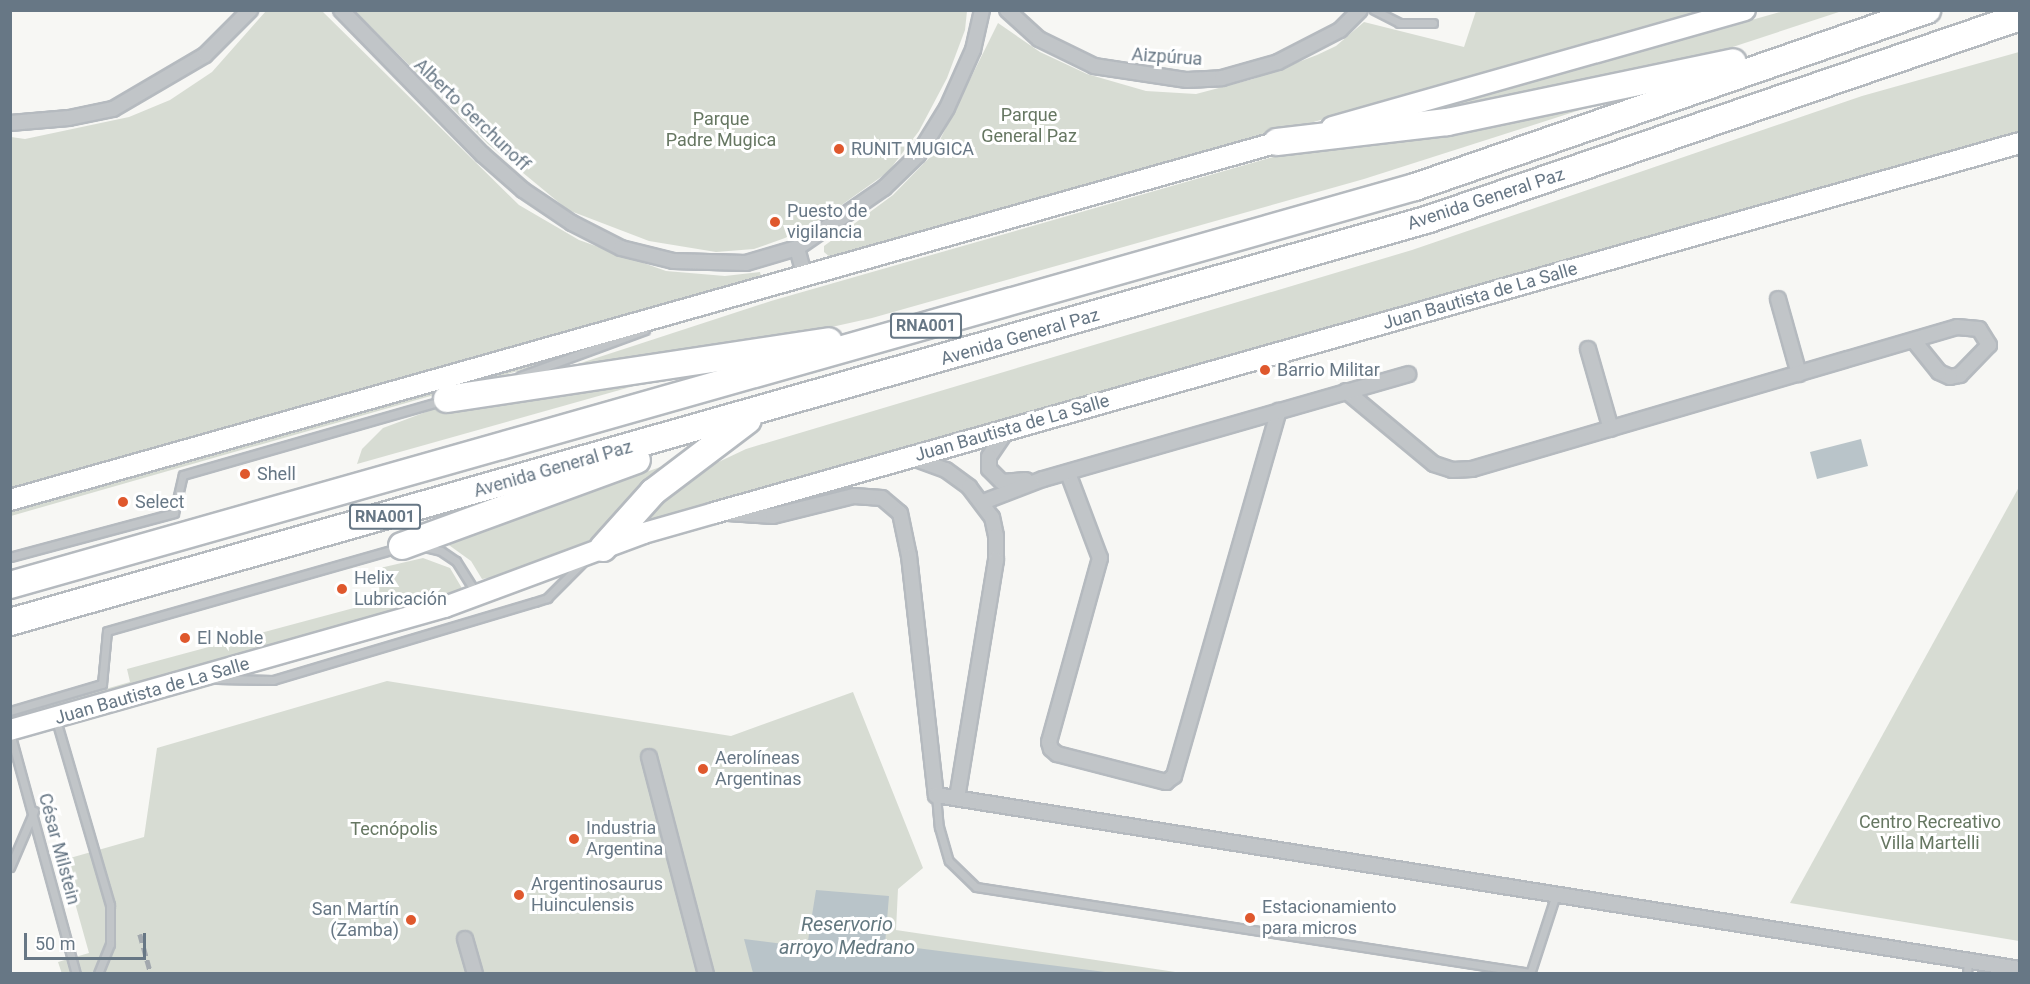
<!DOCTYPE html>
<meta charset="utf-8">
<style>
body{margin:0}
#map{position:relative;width:2030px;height:984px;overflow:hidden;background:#f7f7f4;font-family:Roboto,sans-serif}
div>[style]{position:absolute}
.green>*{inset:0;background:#d7dcd3}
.water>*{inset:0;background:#b9c4c9}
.roads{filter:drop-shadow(2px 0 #b5babf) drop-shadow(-2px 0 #b5babf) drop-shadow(0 2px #b5babf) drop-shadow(0 -2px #b5babf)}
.lane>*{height:7px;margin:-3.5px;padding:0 3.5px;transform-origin:3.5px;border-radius:3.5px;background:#c1c5c8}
.street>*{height:14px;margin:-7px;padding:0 7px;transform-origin:7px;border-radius:7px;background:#c1c5c8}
.secondary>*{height:20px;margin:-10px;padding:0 10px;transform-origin:10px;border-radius:10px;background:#fff}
.highway>*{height:26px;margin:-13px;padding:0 13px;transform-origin:13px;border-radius:13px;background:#fff}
.rail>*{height:4.5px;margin-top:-2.25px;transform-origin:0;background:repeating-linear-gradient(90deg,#a2a8ae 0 9px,transparent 0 13.5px)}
.dots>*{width:16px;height:16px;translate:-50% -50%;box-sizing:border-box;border:3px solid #fff;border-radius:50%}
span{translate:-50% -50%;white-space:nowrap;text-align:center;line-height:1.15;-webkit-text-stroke:6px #fff;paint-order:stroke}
.shield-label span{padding:2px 4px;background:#fff;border:2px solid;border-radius:4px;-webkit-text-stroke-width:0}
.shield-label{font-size:16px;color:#677785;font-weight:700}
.street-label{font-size:18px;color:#677785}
.park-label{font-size:18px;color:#667762}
.poi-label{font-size:18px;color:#677785}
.left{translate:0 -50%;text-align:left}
.right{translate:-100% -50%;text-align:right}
.water-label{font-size:20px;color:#637880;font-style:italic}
.frame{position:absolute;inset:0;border:12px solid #677785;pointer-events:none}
.scale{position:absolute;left:24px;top:933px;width:122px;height:27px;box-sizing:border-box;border:3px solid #677785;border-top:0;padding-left:8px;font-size:18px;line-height:21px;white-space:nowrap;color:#677785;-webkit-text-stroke:4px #fff;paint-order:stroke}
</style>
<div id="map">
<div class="green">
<i style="clip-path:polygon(266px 11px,322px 11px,519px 205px,579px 240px,666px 271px,725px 276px,760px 272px,761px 276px,11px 490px,11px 137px,25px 139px,129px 117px,170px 100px,212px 72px)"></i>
<i style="clip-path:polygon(355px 11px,967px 11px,965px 30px,947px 78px,919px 131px,888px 172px,826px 216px,785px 238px,754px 249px,716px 252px,649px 241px,568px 210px,488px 144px)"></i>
<i style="clip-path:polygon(1476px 11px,1708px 11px,831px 258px,824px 252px,824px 246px,893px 195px,933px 154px,998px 23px,1040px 52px,1087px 74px,1146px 91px,1196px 94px,1253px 79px,1317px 55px,1336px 46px,1364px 22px,1464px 47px)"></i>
<i style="clip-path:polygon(1784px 11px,1842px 11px,1693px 60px,1415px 122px,1413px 115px)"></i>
<i style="clip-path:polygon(2019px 52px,2019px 132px,642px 523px,640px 520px,691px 475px,746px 449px,1412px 250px,1862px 96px)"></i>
<i style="clip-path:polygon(1579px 107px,1580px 110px,1364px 179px,872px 318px,791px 336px,535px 378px,771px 301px,1287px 153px)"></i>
<i style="clip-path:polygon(541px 361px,542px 364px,11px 516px,11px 511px)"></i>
<i style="clip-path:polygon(666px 377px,357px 464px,362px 449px,383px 428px,434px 409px)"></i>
<i style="clip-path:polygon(663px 466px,666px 468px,597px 537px,505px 576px,482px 579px,471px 561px,446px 543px)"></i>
<i style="clip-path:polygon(2019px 487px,2019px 941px,1790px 903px)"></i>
<i style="clip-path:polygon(423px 558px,450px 568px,463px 590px,11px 720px,11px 716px,130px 682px,127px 669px,365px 605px,379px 593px,380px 568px)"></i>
<i style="clip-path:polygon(387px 681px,731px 736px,853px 692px,923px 868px,898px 889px,896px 930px,1182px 973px,62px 974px,58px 962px,89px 953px,63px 860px,144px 837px,157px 748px)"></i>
</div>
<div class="water">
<i style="clip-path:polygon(1861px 439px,1868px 466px,1817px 479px,1810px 452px)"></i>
<i style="clip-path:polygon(816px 890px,889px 896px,885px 944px,1113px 973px,753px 973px,744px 939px,807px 947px)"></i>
</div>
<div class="roads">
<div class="lane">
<i style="left:1374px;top:10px;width:28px;rotate:27deg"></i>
<i style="left:1399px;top:23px;width:34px"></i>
<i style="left:520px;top:376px;width:133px;rotate:-20.2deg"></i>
<i style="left:425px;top:547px;width:16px;rotate:14deg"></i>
<i style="left:441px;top:551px;width:18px;rotate:34deg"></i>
<i style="left:456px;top:561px;width:38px;rotate:58deg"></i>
<i style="left:10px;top:557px;width:170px;rotate:-15deg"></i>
<i style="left:174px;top:513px;width:39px;rotate:-77deg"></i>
<i style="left:183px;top:475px;width:272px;rotate:-16deg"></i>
<i style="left:217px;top:679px;width:56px;rotate:1deg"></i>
<i style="left:273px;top:680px;width:273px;rotate:-16.6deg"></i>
<i style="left:535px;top:602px;width:13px;rotate:-18deg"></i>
<i style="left:547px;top:598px;width:49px;rotate:-45deg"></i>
<i style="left:10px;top:711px;width:96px;rotate:-16.4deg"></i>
<i style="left:102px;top:684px;width:53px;rotate:-84.6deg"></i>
<i style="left:107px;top:631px;width:304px;rotate:-15.9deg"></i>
<i style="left:56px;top:720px;width:193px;rotate:73.7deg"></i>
<i style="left:110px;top:905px;width:39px;rotate:90deg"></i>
<i style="left:110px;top:944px;width:32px;rotate:112deg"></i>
<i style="left:10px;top:733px;width:250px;rotate:74.7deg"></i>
<i style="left:936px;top:795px;width:32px;rotate:85deg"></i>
<i style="left:939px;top:827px;width:35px;rotate:74deg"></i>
<i style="left:949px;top:861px;width:37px;rotate:44deg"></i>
<i style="left:976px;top:887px;width:561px;rotate:8.82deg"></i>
<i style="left:10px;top:867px;width:61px;rotate:-66.8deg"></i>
<i style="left:1530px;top:974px;width:81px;rotate:-72deg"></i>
<i style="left:1967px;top:974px;width:13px;rotate:-86deg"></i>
</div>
<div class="street">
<i style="left:341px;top:10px;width:202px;rotate:45.6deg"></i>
<i style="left:482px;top:154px;width:55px;rotate:41.3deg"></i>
<i style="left:523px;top:190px;width:59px;rotate:34deg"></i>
<i style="left:572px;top:223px;width:55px;rotate:27deg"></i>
<i style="left:621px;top:248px;width:54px;rotate:14deg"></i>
<i style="left:673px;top:261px;width:73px;rotate:1.6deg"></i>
<i style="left:746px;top:263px;width:53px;rotate:-16.4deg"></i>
<i style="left:797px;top:248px;width:106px;rotate:-34.6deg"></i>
<i style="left:884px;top:188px;width:47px;rotate:-44.1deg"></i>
<i style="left:918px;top:155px;width:55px;rotate:-58.3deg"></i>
<i style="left:947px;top:108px;width:64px;rotate:-65.9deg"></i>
<i style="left:973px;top:50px;width:41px;rotate:-77.3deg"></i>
<i style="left:1007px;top:10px;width:43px;rotate:42.2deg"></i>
<i style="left:1039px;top:39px;width:61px;rotate:26.1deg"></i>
<i style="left:1094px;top:66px;width:94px;rotate:8.6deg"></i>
<i style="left:1187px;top:80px;width:35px;rotate:-3deg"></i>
<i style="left:1222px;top:78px;width:58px;rotate:-15.9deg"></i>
<i style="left:1278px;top:62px;width:70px;rotate:-27.3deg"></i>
<i style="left:1340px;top:30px;width:28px;rotate:-45deg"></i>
<i style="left:10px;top:123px;width:59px;rotate:-4.8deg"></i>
<i style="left:69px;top:118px;width:45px;rotate:-11.6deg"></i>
<i style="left:113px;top:109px;width:107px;rotate:-30.4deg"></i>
<i style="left:205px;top:55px;width:64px;rotate:-45deg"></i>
<i style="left:797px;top:248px;width:28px;rotate:75deg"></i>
<i style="left:1778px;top:299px;width:78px;rotate:74.4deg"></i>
<i style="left:1588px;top:349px;width:83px;rotate:74deg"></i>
<i style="left:1346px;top:391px;width:114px;rotate:39.7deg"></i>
<i style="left:1434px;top:464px;width:19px;rotate:18deg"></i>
<i style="left:1452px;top:470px;width:20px;rotate:-3deg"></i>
<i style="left:1472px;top:469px;width:505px;rotate:-16.32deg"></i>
<i style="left:1957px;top:327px;width:22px;rotate:5deg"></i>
<i style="left:1979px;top:329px;width:19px;rotate:58deg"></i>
<i style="left:1989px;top:345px;width:42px;rotate:134deg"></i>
<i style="left:1960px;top:375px;width:10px;rotate:169deg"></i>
<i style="left:1950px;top:377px;width:12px;rotate:-156deg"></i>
<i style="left:1939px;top:372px;width:40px;rotate:-129deg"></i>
<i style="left:1007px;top:430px;width:32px;rotate:124deg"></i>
<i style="left:989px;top:457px;width:12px;rotate:90deg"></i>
<i style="left:989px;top:469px;width:18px;rotate:45deg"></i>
<i style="left:1002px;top:482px;width:24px;rotate:-5deg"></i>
<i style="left:910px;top:457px;width:38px;rotate:20deg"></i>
<i style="left:946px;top:470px;width:29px;rotate:36deg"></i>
<i style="left:969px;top:487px;width:38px;rotate:53deg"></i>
<i style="left:992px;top:517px;width:19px;rotate:78deg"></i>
<i style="left:996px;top:536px;width:24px;rotate:90deg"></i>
<i style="left:996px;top:560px;width:240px;rotate:99.3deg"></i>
<i style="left:1068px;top:473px;width:91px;rotate:69.4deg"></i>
<i style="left:1100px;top:558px;width:191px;rotate:105.5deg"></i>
<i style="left:1049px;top:742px;width:7px;rotate:74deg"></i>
<i style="left:1051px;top:749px;width:8px;rotate:40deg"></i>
<i style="left:1057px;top:754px;width:113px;rotate:14.4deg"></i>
<i style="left:1166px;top:782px;width:10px;rotate:-37deg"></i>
<i style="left:1174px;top:776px;width:380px;rotate:-74deg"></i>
<i style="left:983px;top:502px;width:64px;rotate:-21deg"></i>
<i style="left:1043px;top:479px;width:380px;rotate:-16deg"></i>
<i style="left:728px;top:513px;width:45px;rotate:3.8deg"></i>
<i style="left:773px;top:516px;width:83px;rotate:-13.9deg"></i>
<i style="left:854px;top:496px;width:28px;rotate:4deg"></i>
<i style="left:882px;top:498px;width:23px;rotate:40deg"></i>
<i style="left:900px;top:513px;width:44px;rotate:78.2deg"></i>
<i style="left:909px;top:556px;width:241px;rotate:83.6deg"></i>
<i style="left:936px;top:795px;width:1098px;rotate:9.12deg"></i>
<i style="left:649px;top:757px;width:224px;rotate:75.3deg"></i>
<i style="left:465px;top:939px;width:36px;rotate:74deg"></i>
</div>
<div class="secondary">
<i style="left:1332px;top:127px;width:429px;rotate:-15.8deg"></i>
<i style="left:10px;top:500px;width:1329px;rotate:-15.76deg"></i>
<i style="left:10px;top:730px;width:452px;rotate:-15.8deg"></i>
<i style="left:445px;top:607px;width:212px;rotate:-20.4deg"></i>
<i style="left:644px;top:533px;width:73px;rotate:-15.9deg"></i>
<i style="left:714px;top:513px;width:1357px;rotate:-15.82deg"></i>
</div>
<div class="highway">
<i style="left:1277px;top:142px;width:171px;rotate:-6.7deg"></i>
<i style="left:1447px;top:122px;width:292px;rotate:-11.8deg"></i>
<i style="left:447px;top:399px;width:386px;rotate:-8.6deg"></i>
<i style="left:402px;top:546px;width:250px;rotate:-20.1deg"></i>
<i style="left:603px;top:548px;width:75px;rotate:-48.2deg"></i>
<i style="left:653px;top:492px;width:119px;rotate:-37.2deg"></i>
<i style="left:10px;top:585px;width:1460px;rotate:-15.82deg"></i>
<i style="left:1415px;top:187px;width:542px;rotate:-19.07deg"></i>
<i style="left:10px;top:622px;width:1475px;rotate:-15.85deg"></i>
<i style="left:1429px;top:219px;width:625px;rotate:-18.87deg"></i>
</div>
</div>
<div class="rail">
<i style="left:140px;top:934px;width:41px;rotate:74.6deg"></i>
</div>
<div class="dots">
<i style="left:839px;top:149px;background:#df582d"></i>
<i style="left:775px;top:222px;background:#df582d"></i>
<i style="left:1265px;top:370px;background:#df582d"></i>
<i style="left:245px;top:474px;background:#df582d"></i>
<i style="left:123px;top:502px;background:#df582d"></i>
<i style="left:342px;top:589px;background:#df582d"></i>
<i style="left:185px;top:638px;background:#df582d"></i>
<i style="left:703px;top:769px;background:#df582d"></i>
<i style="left:574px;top:839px;background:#df582d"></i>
<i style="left:519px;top:895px;background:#df582d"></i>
<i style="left:1250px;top:918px;background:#df582d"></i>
<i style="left:411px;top:920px;background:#df582d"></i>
</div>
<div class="shield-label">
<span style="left:926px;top:326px">RNA001</span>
<span style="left:385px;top:517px">RNA001</span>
</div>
<div class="street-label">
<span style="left:1167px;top:57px;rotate:4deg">Aizpúrua</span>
<span style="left:472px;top:115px;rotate:44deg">Alberto Gerchunoff</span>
<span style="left:1486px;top:199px;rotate:-18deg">Avenida General Paz</span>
<span style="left:1480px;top:296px;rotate:-16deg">Juan Bautista de La Salle</span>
<span style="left:1020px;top:337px;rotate:-16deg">Avenida General Paz</span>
<span style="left:1012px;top:428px;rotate:-16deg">Juan Bautista de La Salle</span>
<span style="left:553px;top:469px;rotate:-16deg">Avenida General Paz</span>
<span style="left:152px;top:691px;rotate:-16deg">Juan Bautista de La Salle</span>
<span style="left:59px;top:849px;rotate:75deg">César Milstein</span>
</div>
<div class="park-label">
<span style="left:1029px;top:126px">Parque<br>General Paz</span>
<span style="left:721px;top:130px">Parque<br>Padre Mugica</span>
<span style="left:1930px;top:833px">Centro Recreativo<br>Villa Martelli</span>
<span style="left:394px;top:829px">Tecnópolis</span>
</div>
<div class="poi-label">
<span class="left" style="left:851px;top:149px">RUNIT MUGICA</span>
<span class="left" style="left:787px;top:222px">Puesto de<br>vigilancia</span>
<span class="left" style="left:1277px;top:370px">Barrio Militar</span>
<span class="left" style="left:257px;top:474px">Shell</span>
<span class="left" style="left:135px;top:502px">Select</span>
<span class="left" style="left:354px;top:589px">Helix<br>Lubricación</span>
<span class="left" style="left:197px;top:638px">El Noble</span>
<span class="left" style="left:715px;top:769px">Aerolíneas<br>Argentinas</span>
<span class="left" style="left:586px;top:839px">Industria<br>Argentina</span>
<span class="left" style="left:531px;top:895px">Argentinosaurus<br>Huinculensis</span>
<span class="left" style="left:1262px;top:918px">Estacionamiento<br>para micros</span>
<span class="right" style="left:399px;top:920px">San Martín<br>(Zamba)</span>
</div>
<div class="water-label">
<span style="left:847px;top:936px">Reservorio<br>arroyo Medrano</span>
</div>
<div class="frame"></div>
<div class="scale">50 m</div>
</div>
